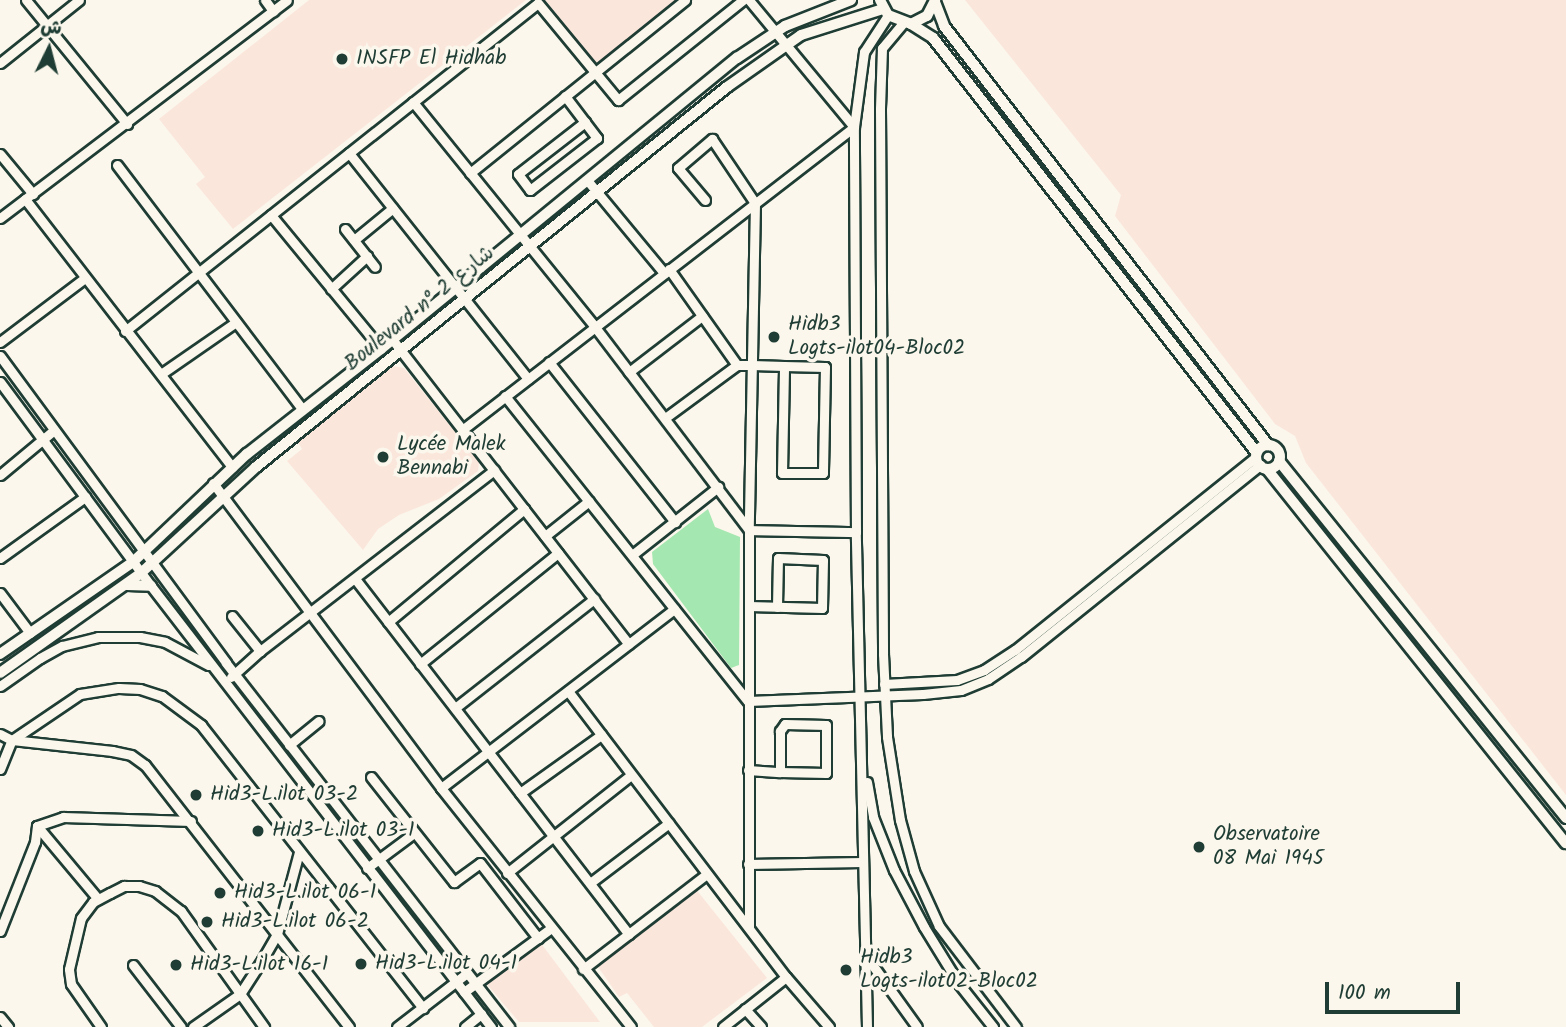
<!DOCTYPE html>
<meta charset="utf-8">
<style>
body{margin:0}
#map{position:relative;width:1566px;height:1027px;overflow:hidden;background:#fbf7ec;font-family:Kalam,"Playpen Sans Arabic",sans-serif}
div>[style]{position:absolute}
.built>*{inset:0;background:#fbe6dc}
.green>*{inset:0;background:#a5e7b0}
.roads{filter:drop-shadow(2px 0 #1f3d34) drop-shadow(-2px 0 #1f3d34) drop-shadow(0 2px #1f3d34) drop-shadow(0 -2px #1f3d34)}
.minor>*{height:9px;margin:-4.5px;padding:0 4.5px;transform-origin:4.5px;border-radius:4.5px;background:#fbf7ec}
.major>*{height:10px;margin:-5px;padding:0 5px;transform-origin:5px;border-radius:5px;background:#fbf7ec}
.major>.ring{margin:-5px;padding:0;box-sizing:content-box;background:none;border:10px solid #fbf7ec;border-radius:50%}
.dots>*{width:19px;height:19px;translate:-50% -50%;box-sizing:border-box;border:4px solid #fbf7ec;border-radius:50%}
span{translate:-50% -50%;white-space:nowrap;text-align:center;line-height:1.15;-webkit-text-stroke:7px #fbf7ec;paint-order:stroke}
.poi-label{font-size:21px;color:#1f3d34}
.left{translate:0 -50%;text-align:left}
.street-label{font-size:21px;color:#1f3d34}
.north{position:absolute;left:14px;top:14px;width:70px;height:70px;-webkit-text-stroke:5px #fbf7ec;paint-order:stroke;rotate:6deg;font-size:19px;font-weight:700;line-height:28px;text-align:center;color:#1f3d34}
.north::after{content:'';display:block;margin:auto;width:24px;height:32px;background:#1f3d34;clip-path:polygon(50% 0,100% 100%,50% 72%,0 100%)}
.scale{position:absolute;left:1325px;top:982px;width:135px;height:32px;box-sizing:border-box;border:4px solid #1f3d34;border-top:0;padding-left:9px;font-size:21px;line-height:24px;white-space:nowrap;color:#1f3d34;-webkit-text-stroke:5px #fbf7ec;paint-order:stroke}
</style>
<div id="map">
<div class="built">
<i style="clip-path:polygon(309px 0,526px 0,233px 229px,196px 184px,205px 177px,159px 119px)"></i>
<i style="clip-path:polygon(545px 0,678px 0,598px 65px)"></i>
<i style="clip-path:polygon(965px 0,1566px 0,1566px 795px,1306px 463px,1295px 436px,1275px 424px,1115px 216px,1121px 195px)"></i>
<i style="clip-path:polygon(393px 366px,404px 368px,479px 462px,478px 471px,439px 499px,399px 515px,378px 529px,363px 550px,287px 461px,302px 449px,297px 441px)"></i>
<i style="clip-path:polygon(695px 888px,767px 978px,702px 1027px,654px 1027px,627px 993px,619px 997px,596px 964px)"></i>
<i style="clip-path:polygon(540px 942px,600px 1022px,519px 1022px,485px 982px)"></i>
</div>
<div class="green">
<i style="clip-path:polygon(708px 509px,715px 527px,740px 537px,739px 665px,731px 668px,653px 564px,652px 552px)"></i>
</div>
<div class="roads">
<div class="minor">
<i style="left:26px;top:0;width:160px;rotate:50.8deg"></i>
<i style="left:265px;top:0;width:14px;rotate:54deg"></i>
<i style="left:749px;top:0;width:165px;rotate:50.4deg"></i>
<i style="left:903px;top:23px;width:33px;rotate:130deg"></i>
<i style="left:882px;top:48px;width:61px;rotate:91.9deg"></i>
<i style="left:880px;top:109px;width:545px;rotate:89.68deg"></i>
<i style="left:883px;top:654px;width:83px;rotate:87.2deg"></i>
<i style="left:887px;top:737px;width:84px;rotate:81.1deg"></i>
<i style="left:900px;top:820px;width:53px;rotate:74.6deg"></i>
<i style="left:914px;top:871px;width:60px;rotate:65.6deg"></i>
<i style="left:939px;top:926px;width:127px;rotate:52.7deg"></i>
<i style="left:0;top:63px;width:101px;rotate:-38.6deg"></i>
<i style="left:565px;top:96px;width:53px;rotate:52.7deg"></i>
<i style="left:597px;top:138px;width:85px;rotate:142.2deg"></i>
<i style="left:530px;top:190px;width:20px;rotate:-127deg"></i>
<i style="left:518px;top:174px;width:85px;rotate:-37.8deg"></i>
<i style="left:413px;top:102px;width:289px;rotate:51deg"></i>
<i style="left:595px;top:327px;width:255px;rotate:52.8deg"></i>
<i style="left:749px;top:530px;width:107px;rotate:1.1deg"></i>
<i style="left:349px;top:153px;width:288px;rotate:51.6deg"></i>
<i style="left:0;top:154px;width:52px;rotate:50.5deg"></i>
<i style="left:117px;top:165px;width:306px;rotate:52.8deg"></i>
<i style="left:470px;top:173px;width:276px;rotate:-38.8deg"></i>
<i style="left:587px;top:180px;width:121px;rotate:50.4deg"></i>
<i style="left:25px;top:199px;width:339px;rotate:52.3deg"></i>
<i style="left:705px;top:200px;width:42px;rotate:-130.2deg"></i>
<i style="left:678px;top:168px;width:45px;rotate:-40.5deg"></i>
<i style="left:712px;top:139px;width:77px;rotate:56.1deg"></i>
<i style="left:755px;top:203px;width:327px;rotate:91.1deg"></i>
<i style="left:749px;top:530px;width:398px;rotate:90deg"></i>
<i style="left:271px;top:215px;width:173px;rotate:50.6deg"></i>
<i style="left:0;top:218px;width:360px;rotate:-37.2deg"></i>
<i style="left:345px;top:229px;width:48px;rotate:51.7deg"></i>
<i style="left:354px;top:240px;width:50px;rotate:-39.4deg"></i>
<i style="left:669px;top:269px;width:118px;rotate:54.7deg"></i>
<i style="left:331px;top:289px;width:49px;rotate:-42.5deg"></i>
<i style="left:125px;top:331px;width:527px;rotate:-38.46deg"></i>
<i style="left:538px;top:3px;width:126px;rotate:50.5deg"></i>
<i style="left:618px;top:100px;width:160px;rotate:-38.7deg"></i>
<i style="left:392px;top:339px;width:386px;rotate:52.2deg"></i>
<i style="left:0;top:342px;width:106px;rotate:-37deg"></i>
<i style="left:0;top:356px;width:381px;rotate:53.6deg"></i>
<i style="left:226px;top:663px;width:461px;rotate:52.1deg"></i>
<i style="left:549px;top:362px;width:204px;rotate:51.8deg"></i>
<i style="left:629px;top:372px;width:92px;rotate:-37.5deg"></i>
<i style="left:161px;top:374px;width:91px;rotate:-34.7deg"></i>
<i style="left:0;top:382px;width:254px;rotate:53.5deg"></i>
<i style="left:151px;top:586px;width:557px;rotate:52.37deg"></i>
<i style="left:505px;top:396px;width:390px;rotate:51.5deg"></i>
<i style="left:748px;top:701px;width:175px;rotate:-2.3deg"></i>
<i style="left:923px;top:694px;width:38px;rotate:-6deg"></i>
<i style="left:961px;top:690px;width:29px;rotate:-22deg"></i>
<i style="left:988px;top:679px;width:40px;rotate:-34deg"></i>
<i style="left:1021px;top:657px;width:307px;rotate:-38.8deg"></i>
<i style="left:665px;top:418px;width:89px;rotate:-36.4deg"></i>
<i style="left:737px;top:365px;width:15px"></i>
<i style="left:752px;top:365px;width:32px;rotate:2deg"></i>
<i style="left:784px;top:366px;width:41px;rotate:1.4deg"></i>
<i style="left:825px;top:367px;width:106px;rotate:91.1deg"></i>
<i style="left:823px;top:473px;width:41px;rotate:180deg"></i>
<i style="left:782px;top:473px;width:107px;rotate:-88.9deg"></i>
<i style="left:462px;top:430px;width:495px;rotate:-37.7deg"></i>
<i style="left:0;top:475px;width:70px;rotate:-39.8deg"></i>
<i style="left:213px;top:483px;width:381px;rotate:53.2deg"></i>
<i style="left:441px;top:788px;width:305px;rotate:51.5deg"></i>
<i style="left:545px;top:536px;width:56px;rotate:-38.5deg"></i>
<i style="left:632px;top:555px;width:110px;rotate:-38.3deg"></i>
<i style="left:0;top:558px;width:105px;rotate:-35.7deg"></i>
<i style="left:356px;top:580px;width:447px;rotate:52.4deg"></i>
<i style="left:0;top:593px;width:50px;rotate:53.1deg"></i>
<i style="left:749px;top:606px;width:73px;rotate:1.6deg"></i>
<i style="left:822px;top:608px;width:48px;rotate:-88.8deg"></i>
<i style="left:823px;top:560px;width:45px;rotate:-177.5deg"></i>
<i style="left:778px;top:558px;width:49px;rotate:91.2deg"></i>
<i style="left:232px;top:616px;width:45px;rotate:51.3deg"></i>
<i style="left:388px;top:622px;width:177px;rotate:-39.7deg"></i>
<i style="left:420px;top:664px;width:177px;rotate:-38.8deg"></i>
<i style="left:231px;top:677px;width:39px;rotate:-42deg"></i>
<i style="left:260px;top:651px;width:296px;rotate:-37.7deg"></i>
<i style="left:884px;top:684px;width:73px;rotate:-3.1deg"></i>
<i style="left:957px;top:680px;width:29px;rotate:-20deg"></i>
<i style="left:984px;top:670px;width:37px;rotate:-33deg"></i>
<i style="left:1015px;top:650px;width:309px;rotate:-38.7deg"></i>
<i style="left:0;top:686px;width:49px;rotate:-35deg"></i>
<i style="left:40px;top:658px;width:25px;rotate:-29deg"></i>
<i style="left:62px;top:646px;width:37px;rotate:-14deg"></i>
<i style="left:98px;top:637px;width:42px"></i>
<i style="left:140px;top:637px;width:25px;rotate:11deg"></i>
<i style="left:165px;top:642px;width:49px;rotate:28.1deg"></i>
<i style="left:568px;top:691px;width:360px;rotate:52.7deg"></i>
<i style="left:786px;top:977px;width:66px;rotate:49.3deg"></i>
<i style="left:455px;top:708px;width:177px;rotate:-38.1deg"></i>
<i style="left:0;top:734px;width:13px;rotate:27deg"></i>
<i style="left:12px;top:740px;width:101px;rotate:6.3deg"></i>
<i style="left:112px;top:751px;width:19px;rotate:12deg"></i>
<i style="left:131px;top:755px;width:17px;rotate:36deg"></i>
<i style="left:145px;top:765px;width:332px;rotate:52.1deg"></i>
<i style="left:289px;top:745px;width:38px;rotate:-39deg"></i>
<i style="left:0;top:769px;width:31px;rotate:-68deg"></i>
<i style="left:12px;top:740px;width:82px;rotate:-34.1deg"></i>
<i style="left:80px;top:694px;width:39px;rotate:-9deg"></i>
<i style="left:119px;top:688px;width:21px;rotate:3deg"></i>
<i style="left:140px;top:689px;width:23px;rotate:18deg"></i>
<i style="left:162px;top:696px;width:49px;rotate:36.6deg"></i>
<i style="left:201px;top:725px;width:360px;rotate:51.9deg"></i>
<i style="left:748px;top:770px;width:32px;rotate:4deg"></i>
<i style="left:780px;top:772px;width:46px;rotate:1.2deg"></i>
<i style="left:826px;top:773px;width:48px;rotate:-90deg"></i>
<i style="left:826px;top:725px;width:41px;rotate:-178.6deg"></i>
<i style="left:785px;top:724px;width:9px;rotate:126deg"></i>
<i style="left:780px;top:731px;width:41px;rotate:90deg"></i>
<i style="left:371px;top:777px;width:134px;rotate:51.7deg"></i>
<i style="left:454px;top:882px;width:32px;rotate:-36deg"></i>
<i style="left:480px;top:863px;width:95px;rotate:52.3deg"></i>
<i style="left:867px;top:782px;width:36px;rotate:80deg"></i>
<i style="left:873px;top:817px;width:57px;rotate:68.4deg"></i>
<i style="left:894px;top:870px;width:64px;rotate:62.2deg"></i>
<i style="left:924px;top:927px;width:67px;rotate:58.4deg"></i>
<i style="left:959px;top:984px;width:55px;rotate:51.7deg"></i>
<i style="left:441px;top:788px;width:294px;rotate:-37.5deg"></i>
<i style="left:520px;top:793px;width:100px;rotate:-35.6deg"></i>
<i style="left:37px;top:826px;width:95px;rotate:50.1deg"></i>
<i style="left:748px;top:864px;width:114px;rotate:-1deg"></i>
<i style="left:367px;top:868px;width:59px;rotate:-36.7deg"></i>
<i style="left:507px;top:873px;width:158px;rotate:-38.3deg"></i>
<i style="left:590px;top:883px;width:99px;rotate:-37.2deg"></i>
<i style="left:0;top:931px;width:96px;rotate:-68.5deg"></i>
<i style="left:35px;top:842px;width:16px;rotate:-83deg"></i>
<i style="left:37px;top:826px;width:28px;rotate:-19deg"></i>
<i style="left:63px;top:817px;width:128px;rotate:1.8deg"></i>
<i style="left:866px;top:956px;width:87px;rotate:54.3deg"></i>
<i style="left:133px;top:965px;width:78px;rotate:52.3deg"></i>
<i style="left:583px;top:969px;width:156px;rotate:-37.5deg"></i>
<i style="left:464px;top:992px;width:108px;rotate:-36.3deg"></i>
<i style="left:745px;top:1009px;width:24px;rotate:48deg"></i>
<i style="left:0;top:1017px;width:13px;rotate:51deg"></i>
<i style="left:101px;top:1027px;width:52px;rotate:-124.9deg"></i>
<i style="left:71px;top:984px;width:15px;rotate:-98deg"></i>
<i style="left:69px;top:969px;width:52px;rotate:-76.8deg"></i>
<i style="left:81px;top:918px;width:20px;rotate:-53deg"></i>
<i style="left:93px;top:902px;width:19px;rotate:-28deg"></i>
<i style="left:110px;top:893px;width:16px;rotate:-27deg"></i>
<i style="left:124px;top:886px;width:15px"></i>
<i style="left:139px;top:886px;width:17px;rotate:17deg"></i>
<i style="left:155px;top:891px;width:33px;rotate:38deg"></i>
<i style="left:181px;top:911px;width:143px;rotate:54.4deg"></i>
<i style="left:193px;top:1027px;width:57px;rotate:-35.1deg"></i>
<i style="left:240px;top:994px;width:40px;rotate:-57.1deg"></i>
<i style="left:262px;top:960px;width:30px;rotate:-60deg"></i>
<i style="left:277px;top:934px;width:85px;rotate:-75deg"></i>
<i style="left:397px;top:1027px;width:88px;rotate:-37.6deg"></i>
<i style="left:465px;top:1027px;width:21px;rotate:-39deg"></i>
<i style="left:723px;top:1027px;width:80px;rotate:-38.4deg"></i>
<i style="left:867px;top:1027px;width:495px;rotate:-91.3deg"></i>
<i style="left:856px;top:532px;width:405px;rotate:-90.3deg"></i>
<i style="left:854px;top:127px;width:76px;rotate:-82.4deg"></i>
<i style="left:864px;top:52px;width:44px;rotate:-57deg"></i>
</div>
<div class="major">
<i style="left:880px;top:0;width:17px;rotate:62deg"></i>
<i style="left:888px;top:15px;width:25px;rotate:21deg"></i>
<i style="left:911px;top:24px;width:18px;rotate:-27deg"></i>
<i style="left:927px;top:16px;width:18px;rotate:-63deg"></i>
<i style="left:935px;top:2px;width:26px;rotate:69deg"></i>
<i style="left:944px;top:26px;width:530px;rotate:52.29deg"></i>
<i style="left:911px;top:24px;width:26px;rotate:32deg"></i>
<i style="left:933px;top:38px;width:526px;rotate:52.02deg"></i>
<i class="ring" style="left:1256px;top:445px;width:14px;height:14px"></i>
<i style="left:1279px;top:461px;width:458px;rotate:51.2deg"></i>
<i style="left:1267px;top:469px;width:479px;rotate:51.4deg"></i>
<i style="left:127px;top:585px;width:24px;rotate:2deg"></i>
<i style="left:0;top:654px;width:162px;rotate:-34.7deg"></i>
<i style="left:133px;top:562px;width:157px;rotate:-43.5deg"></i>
<i style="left:247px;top:454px;width:170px;rotate:-38.1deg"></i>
<i style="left:381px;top:349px;width:460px;rotate:-39.3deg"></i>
<i style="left:737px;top:58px;width:58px;rotate:-33.7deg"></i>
<i style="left:785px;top:26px;width:71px;rotate:-21.5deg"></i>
<i style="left:0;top:673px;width:173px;rotate:-35.3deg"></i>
<i style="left:141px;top:573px;width:156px;rotate:-42.7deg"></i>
<i style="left:256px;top:467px;width:605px;rotate:-38.9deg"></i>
<i style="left:727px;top:87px;width:90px;rotate:-35.1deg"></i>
<i style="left:801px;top:35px;width:86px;rotate:-17.6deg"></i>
</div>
</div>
<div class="dots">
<i style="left:342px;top:59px;background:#1f3d34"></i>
<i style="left:774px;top:337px;background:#1f3d34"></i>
<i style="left:383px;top:457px;background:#1f3d34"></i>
<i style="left:196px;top:795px;background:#1f3d34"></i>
<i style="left:258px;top:831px;background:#1f3d34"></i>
<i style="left:1199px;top:847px;background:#1f3d34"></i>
<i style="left:220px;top:893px;background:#1f3d34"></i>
<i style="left:207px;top:922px;background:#1f3d34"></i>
<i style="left:361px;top:964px;background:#1f3d34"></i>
<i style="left:176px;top:965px;background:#1f3d34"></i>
<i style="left:846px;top:970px;background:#1f3d34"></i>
</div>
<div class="poi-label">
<span class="left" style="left:356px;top:59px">INSFP El Hidhab</span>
<span class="left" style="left:788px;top:337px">Hidb3<br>Logts-ilot04-Bloc02</span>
<span class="left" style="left:397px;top:457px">Lycée Malek<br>Bennabi</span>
<span class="left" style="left:210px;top:795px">Hid3-L.ilot 03-2</span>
<span class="left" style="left:272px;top:831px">Hid3-L.ilot 03-1</span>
<span class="left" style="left:1213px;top:847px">Observatoire<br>08 Mai 1945</span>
<span class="left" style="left:234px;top:893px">Hid3-L.ilot 06-1</span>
<span class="left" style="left:221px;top:922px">Hid3-L.ilot 06-2</span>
<span class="left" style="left:860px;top:970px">Hidb3<br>Logts-ilot02-Bloc02</span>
<span class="left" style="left:375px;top:964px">Hid3-L.ilot 04-1</span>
<span class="left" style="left:190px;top:965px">Hid3-L.ilot 16-1</span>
</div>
<div class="street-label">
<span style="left:420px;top:309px;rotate:-39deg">Boulevard n° شارع 2</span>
</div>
<div class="north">ش</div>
<div class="scale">100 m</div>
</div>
